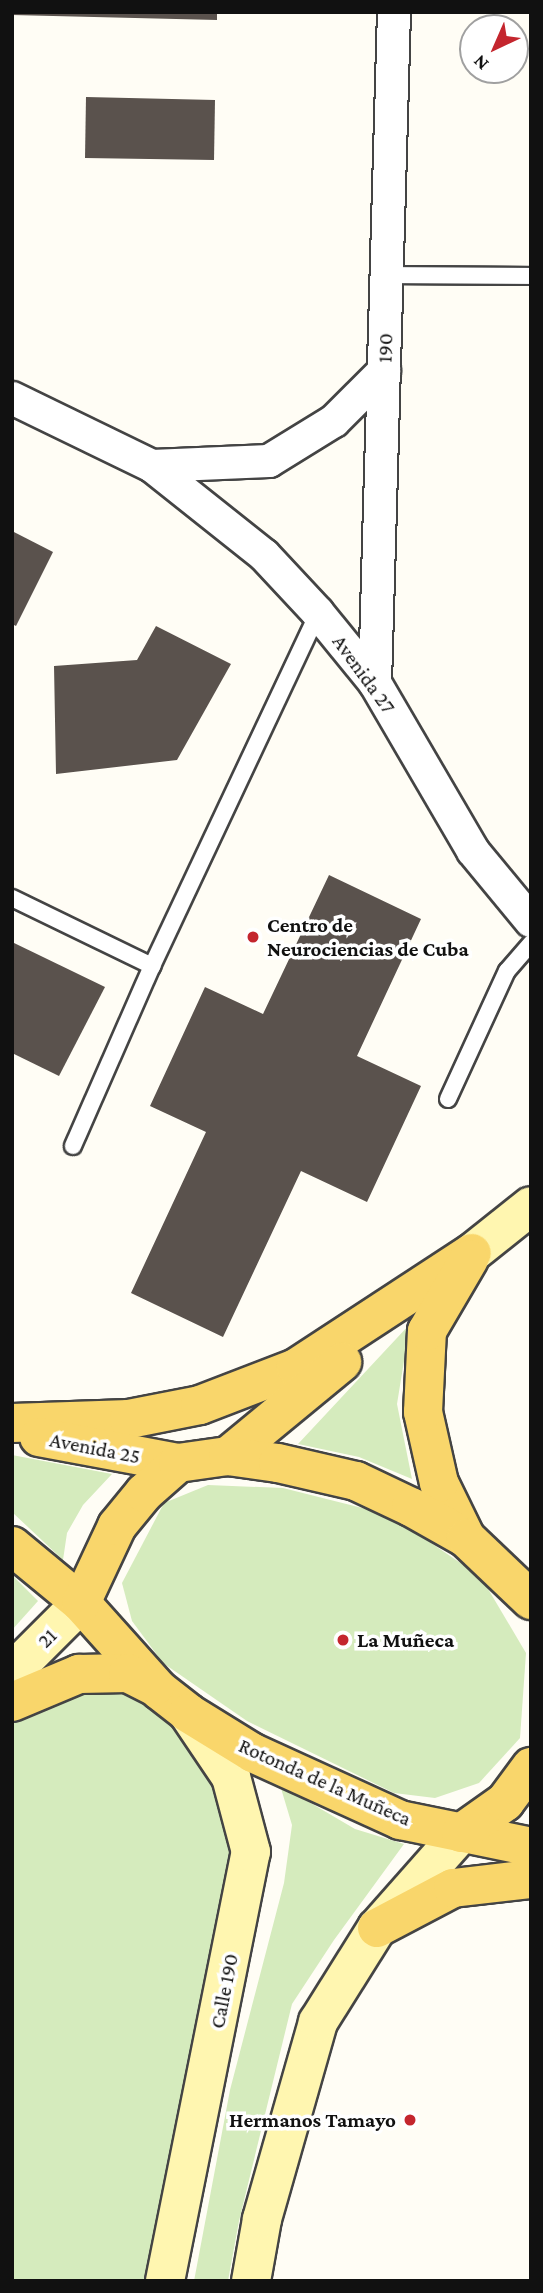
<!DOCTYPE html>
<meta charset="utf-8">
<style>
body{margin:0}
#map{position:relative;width:543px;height:2293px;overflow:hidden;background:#fffdf5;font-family:"Crimson Pro",serif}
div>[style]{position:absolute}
.green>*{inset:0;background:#d5ebbd}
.building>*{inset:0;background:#5a524d}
.roads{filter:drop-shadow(2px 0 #444) drop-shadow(-2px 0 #444) drop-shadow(0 2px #444) drop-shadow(0 -2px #444)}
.lane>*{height:16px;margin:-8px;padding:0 8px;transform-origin:8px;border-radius:8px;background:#fff}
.street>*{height:32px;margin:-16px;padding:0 16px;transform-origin:16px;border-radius:16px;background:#fff}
.secondary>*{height:38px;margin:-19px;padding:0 19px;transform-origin:19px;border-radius:19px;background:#fff6b0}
.primary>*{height:38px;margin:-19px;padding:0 19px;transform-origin:19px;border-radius:19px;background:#f9d66b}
.dots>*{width:19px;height:19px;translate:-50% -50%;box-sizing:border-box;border:4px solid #fff;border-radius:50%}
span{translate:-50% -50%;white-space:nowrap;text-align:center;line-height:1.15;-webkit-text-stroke:7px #fff;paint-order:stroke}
.street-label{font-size:21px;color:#111}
.poi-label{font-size:21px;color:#111;font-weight:700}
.left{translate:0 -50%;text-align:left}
.right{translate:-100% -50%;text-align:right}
.frame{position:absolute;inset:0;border:14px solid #111;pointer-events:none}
.north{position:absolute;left:459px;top:14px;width:70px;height:70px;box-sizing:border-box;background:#fff;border:2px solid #a0a0a0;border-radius:50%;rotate:224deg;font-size:19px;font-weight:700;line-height:28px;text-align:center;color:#111}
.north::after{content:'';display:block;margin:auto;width:24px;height:32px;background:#c4262e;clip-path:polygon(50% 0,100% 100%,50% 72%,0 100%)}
</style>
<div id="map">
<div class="green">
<i style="clip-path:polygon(410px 1324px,397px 1404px,412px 1479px,359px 1457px,298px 1444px)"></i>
<i style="clip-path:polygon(12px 1455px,112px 1474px,83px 1505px,67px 1533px,63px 1560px,12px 1512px)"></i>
<i style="clip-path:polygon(208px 1485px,283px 1488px,390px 1515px,481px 1577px,526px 1653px,520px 1738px,479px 1783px,435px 1798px,394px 1793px,247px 1721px,163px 1663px,132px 1621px,122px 1583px,164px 1503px)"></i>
<i style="clip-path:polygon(12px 1575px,38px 1601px,12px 1630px)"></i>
<i style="clip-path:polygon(79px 1674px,188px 1713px,251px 1852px,165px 2281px,12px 2281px,12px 1702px)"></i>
<i style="clip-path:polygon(280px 1785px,355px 1829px,404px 1844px,334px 1940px,292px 2004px,239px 2221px,228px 2281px,194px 2281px,230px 2090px,284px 1883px,292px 1825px)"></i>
</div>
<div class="building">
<i style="clip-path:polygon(12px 12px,217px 12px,217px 20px,12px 15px)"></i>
<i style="clip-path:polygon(86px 97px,215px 100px,214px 160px,85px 158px)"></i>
<i style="clip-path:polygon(12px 531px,53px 552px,16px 626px,12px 624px)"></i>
<i style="clip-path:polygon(156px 626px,231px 664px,177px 760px,56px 774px,54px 666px,137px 660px)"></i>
<i style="clip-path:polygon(329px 875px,421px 919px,357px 1056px,421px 1086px,367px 1202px,301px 1171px,223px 1337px,131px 1293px,206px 1132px,150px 1106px,205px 987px,263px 1014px)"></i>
<i style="clip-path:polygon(12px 942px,105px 987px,59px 1076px,12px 1053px)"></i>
</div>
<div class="roads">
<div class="lane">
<i style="left:387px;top:275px;width:144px;rotate:0.4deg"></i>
<i style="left:12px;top:898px;width:156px;rotate:25.9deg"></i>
<i style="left:152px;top:966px;width:390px;rotate:-64.8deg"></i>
<i style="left:448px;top:1099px;width:141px;rotate:-65.3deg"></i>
<i style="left:507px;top:971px;width:37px;rotate:-49deg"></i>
<i style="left:73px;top:1146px;width:197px;rotate:-66.3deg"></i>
</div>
<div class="street">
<i style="left:12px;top:398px;width:156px;rotate:25.9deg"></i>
<i style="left:152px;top:466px;width:143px;rotate:38.5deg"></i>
<i style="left:264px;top:555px;width:79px;rotate:47deg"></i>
<i style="left:318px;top:613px;width:90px;rotate:50.8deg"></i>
<i style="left:375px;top:683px;width:194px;rotate:59.7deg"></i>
<i style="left:473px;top:851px;width:91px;rotate:50.4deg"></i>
<i style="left:152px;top:466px;width:117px;rotate:-2.4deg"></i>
<i style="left:269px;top:461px;width:76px;rotate:-31.6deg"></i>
<i style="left:334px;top:421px;width:71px;rotate:-45deg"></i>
<i style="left:375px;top:683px;width:671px;rotate:-88.38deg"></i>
</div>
<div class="secondary">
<i style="left:472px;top:1253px;width:75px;rotate:-38.5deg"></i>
<i style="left:12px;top:1672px;width:98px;rotate:-45deg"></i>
<i style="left:165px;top:2281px;width:438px;rotate:-78.7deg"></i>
<i style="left:251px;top:1852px;width:78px;rotate:-104.9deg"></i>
<i style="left:231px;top:1777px;width:77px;rotate:-123.9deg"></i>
<i style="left:251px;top:2281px;width:63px;rotate:-79.9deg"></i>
<i style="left:262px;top:2219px;width:205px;rotate:-74.1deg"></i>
<i style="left:318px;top:2022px;width:111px;rotate:-57.9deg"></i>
<i style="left:377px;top:1928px;width:127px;rotate:-48.5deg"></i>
</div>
<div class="primary">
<i style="left:12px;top:1423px;width:117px;rotate:-2deg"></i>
<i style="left:129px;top:1419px;width:72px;rotate:-11.2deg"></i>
<i style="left:200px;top:1405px;width:103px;rotate:-21.1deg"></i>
<i style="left:296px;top:1368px;width:210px;rotate:-33.2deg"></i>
<i style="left:39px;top:1437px;width:141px;rotate:10.6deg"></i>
<i style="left:228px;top:1456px;width:148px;rotate:-39.5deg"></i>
<i style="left:466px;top:1538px;width:61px;rotate:-116.1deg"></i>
<i style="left:439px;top:1483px;width:73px;rotate:-102.7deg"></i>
<i style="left:423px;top:1412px;width:81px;rotate:-87.2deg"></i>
<i style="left:427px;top:1331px;width:83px;rotate:-59.7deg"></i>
<i style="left:12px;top:1546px;width:89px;rotate:39.6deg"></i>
<i style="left:81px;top:1603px;width:117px;rotate:48.1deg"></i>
<i style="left:159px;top:1690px;width:37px;rotate:38deg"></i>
<i style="left:188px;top:1713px;width:76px;rotate:31.6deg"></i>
<i style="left:253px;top:1753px;width:162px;rotate:24.5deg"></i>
<i style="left:400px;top:1820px;width:134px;rotate:11.6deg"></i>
<i style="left:81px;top:1603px;width:85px;rotate:-64.9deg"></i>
<i style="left:117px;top:1526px;width:43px;rotate:-50.7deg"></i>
<i style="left:144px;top:1493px;width:45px;rotate:-41.4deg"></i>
<i style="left:178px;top:1463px;width:50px;rotate:-8deg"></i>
<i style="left:228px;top:1456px;width:50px;rotate:8deg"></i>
<i style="left:278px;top:1463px;width:80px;rotate:13deg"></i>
<i style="left:356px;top:1481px;width:61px;rotate:25.3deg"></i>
<i style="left:411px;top:1507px;width:63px;rotate:29.4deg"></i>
<i style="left:466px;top:1538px;width:90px;rotate:43.6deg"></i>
<i style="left:12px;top:1702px;width:73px;rotate:-22.7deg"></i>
<i style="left:79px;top:1674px;width:49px;rotate:-1.2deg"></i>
<i style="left:128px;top:1673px;width:30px;rotate:27deg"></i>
<i style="left:461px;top:1833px;width:54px;rotate:-35.2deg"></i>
<i style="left:505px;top:1802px;width:44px;rotate:-53.4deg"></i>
<i style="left:377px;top:1928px;width:86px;rotate:-27.8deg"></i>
<i style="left:453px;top:1888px;width:79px;rotate:-6.6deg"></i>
</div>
</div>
<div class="dots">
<i style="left:253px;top:937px;background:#c4262e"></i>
<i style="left:343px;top:1640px;background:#c4262e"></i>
<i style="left:410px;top:2120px;background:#c4262e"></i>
</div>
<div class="street-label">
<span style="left:385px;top:348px;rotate:-88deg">190</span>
<span style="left:364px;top:674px;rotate:54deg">Avenida 27</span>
<span style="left:95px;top:1448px;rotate:11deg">Avenida 25</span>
<span style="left:47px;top:1638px;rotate:-45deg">21</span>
<span style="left:325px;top:1782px;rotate:24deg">Rotonda de la Muñeca</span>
<span style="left:224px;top:1991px;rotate:-79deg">Calle 190</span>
</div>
<div class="poi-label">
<span class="left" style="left:267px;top:937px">Centro de<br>Neurociencias de Cuba</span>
<span class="left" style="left:357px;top:1640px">La Muñeca</span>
<span class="right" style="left:396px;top:2120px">Hermanos Tamayo</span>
</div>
<div class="frame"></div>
<div class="north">N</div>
</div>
